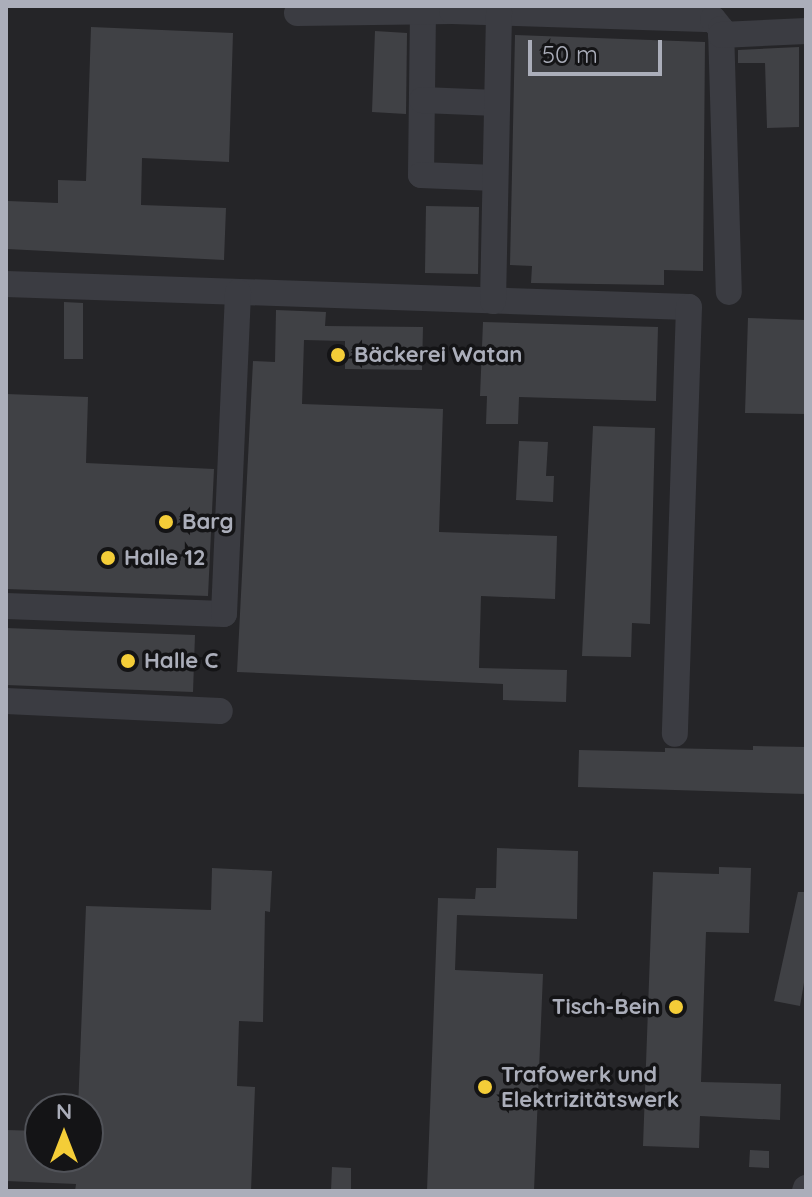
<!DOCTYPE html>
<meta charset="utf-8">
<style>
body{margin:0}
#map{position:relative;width:812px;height:1197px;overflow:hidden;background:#19191b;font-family:Quicksand,sans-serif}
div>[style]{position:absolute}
.built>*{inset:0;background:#252528}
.building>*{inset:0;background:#404145}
.minor>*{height:26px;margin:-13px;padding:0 13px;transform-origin:13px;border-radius:13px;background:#3b3c42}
.dots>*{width:22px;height:22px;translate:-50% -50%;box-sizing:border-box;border:4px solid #141416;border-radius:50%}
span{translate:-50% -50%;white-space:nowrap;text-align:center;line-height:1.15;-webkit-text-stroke:7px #141416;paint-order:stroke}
.poi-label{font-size:22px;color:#abaeba;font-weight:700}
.left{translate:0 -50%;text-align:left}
.right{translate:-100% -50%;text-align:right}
.frame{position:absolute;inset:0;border:8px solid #abaeba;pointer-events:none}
.north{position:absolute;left:24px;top:1093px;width:80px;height:80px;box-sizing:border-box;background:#141416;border:2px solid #505258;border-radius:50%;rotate:0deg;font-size:22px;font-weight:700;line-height:32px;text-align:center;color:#abaeba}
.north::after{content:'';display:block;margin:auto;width:28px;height:36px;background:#f4cd38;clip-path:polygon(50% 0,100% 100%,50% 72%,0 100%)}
.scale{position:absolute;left:528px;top:40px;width:134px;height:36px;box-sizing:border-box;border:4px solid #abaeba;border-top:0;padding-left:10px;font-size:24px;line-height:28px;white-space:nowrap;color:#abaeba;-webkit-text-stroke:6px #141416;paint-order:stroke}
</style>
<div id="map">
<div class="built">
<i style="clip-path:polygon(evenodd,6px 6px,806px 6px,806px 1191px,6px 1191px,6px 6px,40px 1109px,88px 1109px,88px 1157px,40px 1157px,40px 1109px)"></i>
</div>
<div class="building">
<i style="clip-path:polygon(91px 27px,233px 33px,229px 162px,142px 158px,141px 205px,226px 208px,224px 260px,7px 249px,8px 201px,58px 203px,58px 180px,86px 181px)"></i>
<i style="clip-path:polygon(375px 31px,407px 33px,406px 114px,372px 112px)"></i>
<i style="clip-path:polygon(515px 35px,705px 42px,703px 271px,664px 270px,664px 285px,531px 283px,532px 266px,510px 265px)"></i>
<i style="clip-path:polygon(799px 47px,799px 127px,767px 128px,765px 63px,738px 63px,738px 50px)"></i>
<i style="clip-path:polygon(426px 206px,479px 207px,478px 274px,425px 273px)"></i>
<i style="clip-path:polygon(64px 302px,83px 303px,83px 359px,64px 359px)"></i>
<i style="clip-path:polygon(276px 310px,326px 312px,325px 326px,423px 327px,422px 370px,345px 369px,345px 341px,304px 340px,302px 404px,443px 409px,439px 532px,557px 536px,555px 599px,481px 596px,479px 668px,567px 670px,566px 702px,503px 700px,503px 684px,237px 672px,253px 361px,275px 362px)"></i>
<i style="clip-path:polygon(748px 318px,806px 320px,806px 414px,745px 413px)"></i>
<i style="clip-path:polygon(483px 322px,658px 327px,656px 401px,519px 397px,518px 424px,486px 424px,487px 396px,480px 396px)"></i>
<i style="clip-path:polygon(6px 394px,88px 397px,86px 463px,214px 469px,208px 596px,6px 589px)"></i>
<i style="clip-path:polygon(593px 426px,655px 428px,650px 624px,632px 623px,631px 657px,582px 656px)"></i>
<i style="clip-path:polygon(519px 441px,548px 442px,546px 476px,554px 476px,553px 502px,516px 500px)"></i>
<i style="clip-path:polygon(6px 628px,195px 635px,193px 692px,6px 685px)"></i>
<i style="clip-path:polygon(753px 746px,806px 747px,806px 794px,578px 787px,579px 750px,665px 752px,665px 748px,753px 750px)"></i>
<i style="clip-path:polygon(497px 848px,578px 851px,577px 919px,457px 915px,455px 970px,543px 974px,534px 1191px,427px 1191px,438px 898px,475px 899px,476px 888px,496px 888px)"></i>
<i style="clip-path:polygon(719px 867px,751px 868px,749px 933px,706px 932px,701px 1082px,781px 1084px,780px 1120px,700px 1116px,699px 1148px,643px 1146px,653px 872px,719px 874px)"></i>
<i style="clip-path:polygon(212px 868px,272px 871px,270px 912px,265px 911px,263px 1022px,239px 1021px,237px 1086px,255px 1087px,251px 1191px,75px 1191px,76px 1184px,6px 1181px,6px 1130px,40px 1131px,40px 1157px,88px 1157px,88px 1109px,78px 1109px,86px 906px,211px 910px)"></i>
<i style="clip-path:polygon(798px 892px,806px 892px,806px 971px,800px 1006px,774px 1001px)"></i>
<i style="clip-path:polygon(750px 1150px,769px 1151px,769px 1168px,749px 1167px)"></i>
<i style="clip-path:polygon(332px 1167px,351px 1168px,351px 1191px,331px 1191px)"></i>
</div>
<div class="minor">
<i style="left:423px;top:11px;width:164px;rotate:90.7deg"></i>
<i style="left:421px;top:175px;width:74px;rotate:2.3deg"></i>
<i style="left:297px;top:13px;width:155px;rotate:-0.7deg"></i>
<i style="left:452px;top:11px;width:261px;rotate:1.8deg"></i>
<i style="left:713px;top:19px;width:13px;rotate:51deg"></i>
<i style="left:721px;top:29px;width:263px;rotate:88.3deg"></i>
<i style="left:721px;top:35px;width:85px;rotate:-2.7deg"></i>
<i style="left:422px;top:100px;width:75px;rotate:2.3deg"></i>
<i style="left:6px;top:284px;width:683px;rotate:1.93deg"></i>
<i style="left:689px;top:307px;width:427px;rotate:91.9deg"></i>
<i style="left:493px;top:301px;width:289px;rotate:-88.8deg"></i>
<i style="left:6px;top:606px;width:218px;rotate:2.1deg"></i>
<i style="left:224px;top:614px;width:322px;rotate:-87.5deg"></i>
<i style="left:6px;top:701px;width:214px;rotate:2.7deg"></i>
<i style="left:805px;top:1191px;width:3px;rotate:-72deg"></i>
</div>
<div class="dots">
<i style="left:338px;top:355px;background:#f4cd38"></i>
<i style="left:166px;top:522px;background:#f4cd38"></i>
<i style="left:108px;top:558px;background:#f4cd38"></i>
<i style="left:128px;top:661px;background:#f4cd38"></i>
<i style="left:676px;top:1007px;background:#f4cd38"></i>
<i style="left:485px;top:1087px;background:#f4cd38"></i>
</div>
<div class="poi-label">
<span class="left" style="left:354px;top:355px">Bäckerei Watan</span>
<span class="left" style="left:182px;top:522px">Barg</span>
<span class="left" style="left:124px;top:558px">Halle 12</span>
<span class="left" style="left:144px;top:661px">Halle C</span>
<span class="right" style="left:660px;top:1007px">Tisch-Bein</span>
<span class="left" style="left:501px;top:1087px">Trafowerk und<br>Elektrizitätswerk</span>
</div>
<div class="frame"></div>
<div class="north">N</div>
<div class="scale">50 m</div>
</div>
